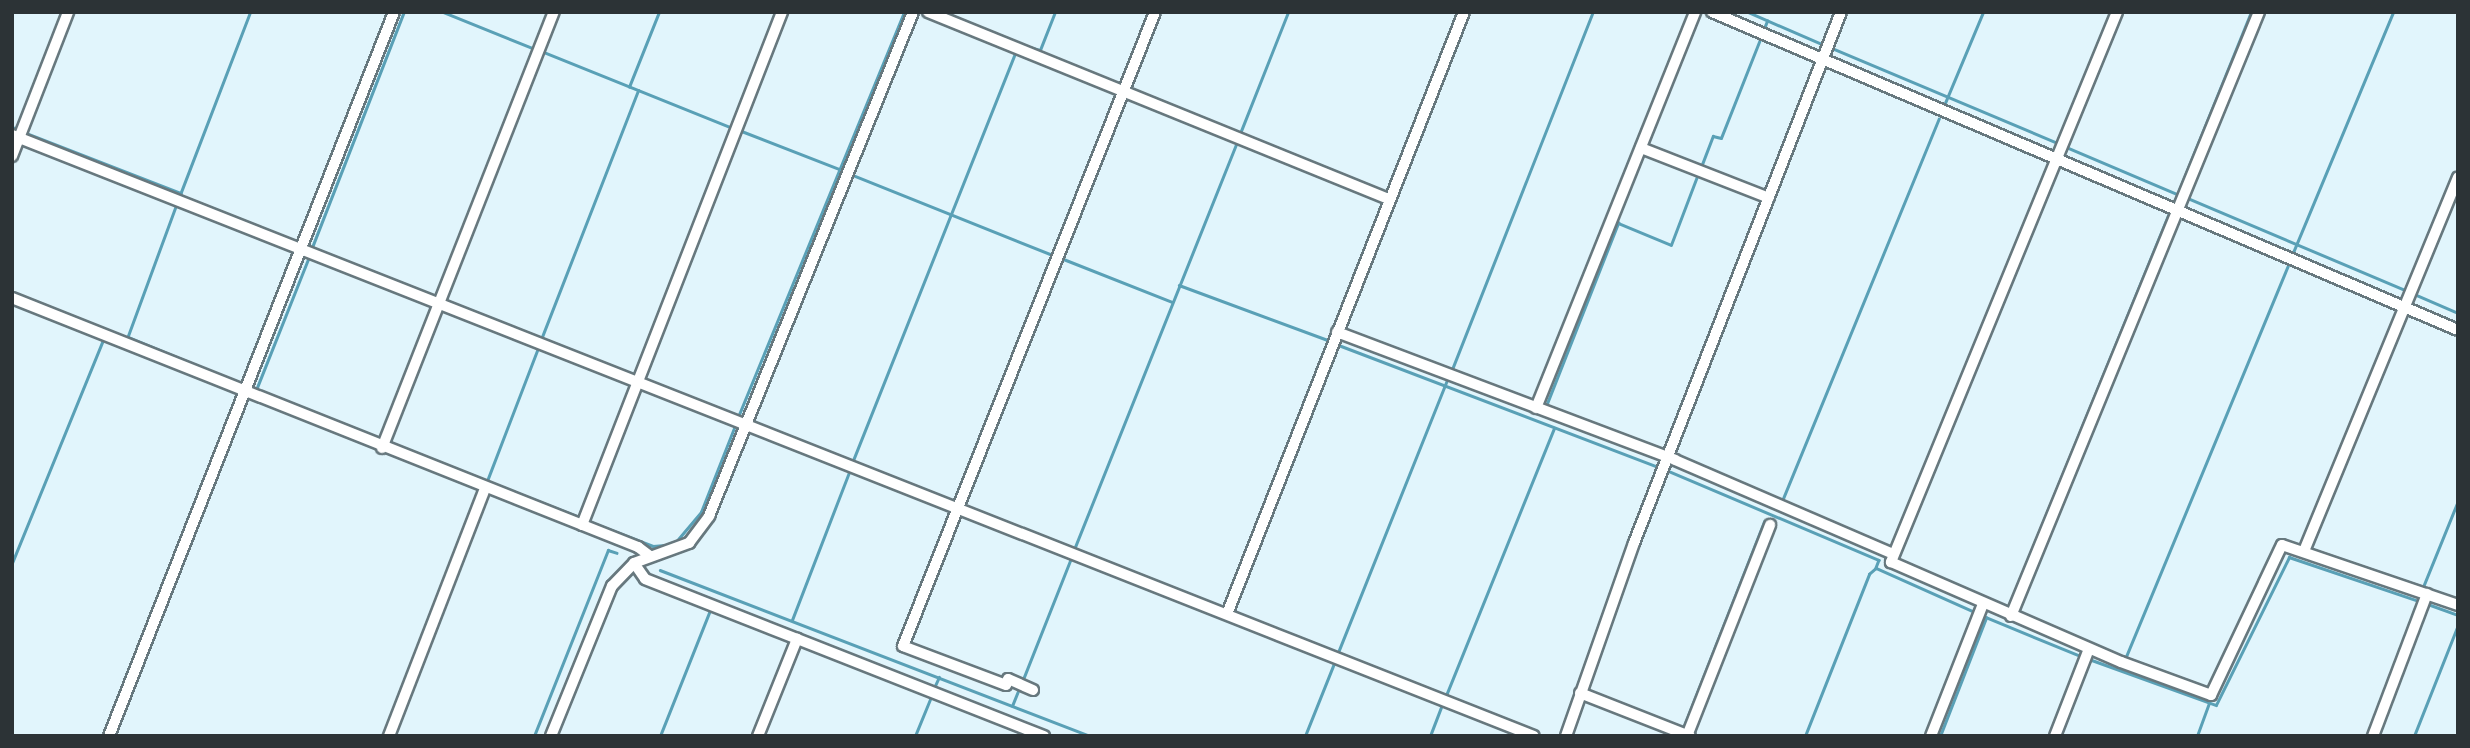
<!DOCTYPE html>
<style>
body{margin:0}
#map{position:relative;width:2470px;height:748px;overflow:hidden;background:#e1f5fc;font-family:Poppins,sans-serif}
div>[style]{position:absolute}
.stream>*{height:2.5px;margin:-1.25px;padding:0 1.25px;transform-origin:1.25px;border-radius:1.25px;background:#59a0b6}
.roads{filter:drop-shadow(2px 0 #67787e) drop-shadow(-2px 0 #67787e) drop-shadow(0 2px #67787e) drop-shadow(0 -2px #67787e)}
.minor>*{height:10px;margin:-5px;padding:0 5px;transform-origin:5px;border-radius:5px;background:#fff}
span{translate:-50% -50%;white-space:nowrap;text-align:center;line-height:1.15;-webkit-text-stroke:6px #fff;paint-order:stroke}
.frame{position:absolute;inset:0;border:14px solid #2c3336;pointer-events:none}
</style>
<div id="map">
<div class="stream">
<i style="left:443px;top:12px;width:99px;rotate:21.9deg"></i>
<i style="left:1748px;top:12px;width:81px;rotate:23.4deg"></i>
<i style="left:1763px;top:31px;width:11px;rotate:-68deg"></i>
<i style="left:1019px;top:44px;width:22px;rotate:16deg"></i>
<i style="left:1040px;top:50px;width:41px;rotate:-68.5deg"></i>
<i style="left:1834px;top:49px;width:245px;rotate:22.8deg"></i>
<i style="left:541px;top:51px;width:207px;rotate:21.9deg"></i>
<i style="left:629px;top:87px;width:81px;rotate:-68.2deg"></i>
<i style="left:1945px;top:103px;width:99px;rotate:-67.3deg"></i>
<i style="left:12px;top:127px;width:9px;rotate:21deg"></i>
<i style="left:739px;top:130px;width:113px;rotate:21.3deg"></i>
<i style="left:26px;top:133px;width:166px;rotate:21.2deg"></i>
<i style="left:181px;top:193px;width:5px;rotate:112deg"></i>
<i style="left:1239px;top:136px;width:133px;rotate:-68.4deg"></i>
<i style="left:2066px;top:147px;width:123px;rotate:23deg"></i>
<i style="left:1701px;top:167px;width:33px;rotate:-69deg"></i>
<i style="left:1713px;top:136px;width:8px;rotate:14deg"></i>
<i style="left:1721px;top:138px;width:109px;rotate:-68.4deg"></i>
<i style="left:850px;top:174px;width:221px;rotate:21.8deg"></i>
<i style="left:181px;top:192px;width:193px;rotate:-69deg"></i>
<i style="left:2185px;top:197px;width:242px;rotate:22.9deg"></i>
<i style="left:177px;top:204px;width:142px;rotate:110.2deg"></i>
<i style="left:128px;top:337px;width:90px;rotate:22.3deg"></i>
<i style="left:2173px;top:205px;width:208px;rotate:-68deg"></i>
<i style="left:311px;top:250px;width:256px;rotate:-68.7deg"></i>
<i style="left:2292px;top:255px;width:263px;rotate:-67.4deg"></i>
<i style="left:1061px;top:258px;width:119px;rotate:21.6deg"></i>
<i style="left:1179px;top:285px;width:161px;rotate:20.3deg"></i>
<i style="left:2414px;top:294px;width:48px;rotate:23.4deg"></i>
<i style="left:540px;top:342px;width:270px;rotate:-68.7deg"></i>
<i style="left:1336px;top:344px;width:347px;rotate:20.9deg"></i>
<i style="left:1451px;top:372px;width:387px;rotate:-68.5deg"></i>
<i style="left:256px;top:390px;width:143px;rotate:-68.3deg"></i>
<i style="left:1546px;top:406px;width:197px;rotate:-68.5deg"></i>
<i style="left:1618px;top:223px;width:57px;rotate:22.5deg"></i>
<i style="left:1671px;top:245px;width:76px;rotate:-69.2deg"></i>
<i style="left:738px;top:417px;width:438px;rotate:-67.7deg"></i>
<i style="left:852px;top:463px;width:444px;rotate:-68.3deg"></i>
<i style="left:451px;top:467px;width:141px;rotate:21.3deg"></i>
<i style="left:1666px;top:470px;width:231px;rotate:22.9deg"></i>
<i style="left:1879px;top:560px;width:9px;rotate:111deg"></i>
<i style="left:1876px;top:568px;width:111px;rotate:24deg"></i>
<i style="left:487px;top:481px;width:142px;rotate:-69deg"></i>
<i style="left:1782px;top:501px;width:413px;rotate:-67.7deg"></i>
<i style="left:588px;top:521px;width:70px;rotate:21deg"></i>
<i style="left:653px;top:546px;width:21px;rotate:-5deg"></i>
<i style="left:674px;top:544px;width:42px;rotate:-49.8deg"></i>
<i style="left:701px;top:512px;width:96px;rotate:-68.5deg"></i>
<i style="left:1073px;top:552px;width:442px;rotate:-68.2deg"></i>
<i style="left:12px;top:563px;width:239px;rotate:-67.8deg"></i>
<i style="left:660px;top:570px;width:461px;rotate:21.1deg"></i>
<i style="left:2423px;top:587px;width:93px;rotate:-67.9deg"></i>
<i style="left:2425px;top:603px;width:35px;rotate:20deg"></i>
<i style="left:2007px;top:610px;width:431px;rotate:-67.8deg"></i>
<i style="left:1983px;top:616px;width:108px;rotate:22.3deg"></i>
<i style="left:792px;top:620px;width:161px;rotate:-68.9deg"></i>
<i style="left:1337px;top:655px;width:298px;rotate:-68.2deg"></i>
<i style="left:2089px;top:659px;width:135px;rotate:19.9deg"></i>
<i style="left:2216px;top:705px;width:165px;rotate:-63.7deg"></i>
<i style="left:2289px;top:557px;width:137px;rotate:18.7deg"></i>
<i style="left:2125px;top:659px;width:431px;rotate:-67.5deg"></i>
<i style="left:1022px;top:682px;width:133px;rotate:-68.4deg"></i>
<i style="left:933px;top:690px;width:14px;rotate:-65deg"></i>
<i style="left:1445px;top:698px;width:291px;rotate:-68deg"></i>
<i style="left:1012px;top:706px;width:18px;rotate:-68deg"></i>
<i style="left:1682px;top:731px;width:225px;rotate:-68.6deg"></i>
<i style="left:534px;top:736px;width:200px;rotate:-68.3deg"></i>
<i style="left:608px;top:550px;width:9px;rotate:18deg"></i>
<i style="left:660px;top:736px;width:138px;rotate:-68.3deg"></i>
<i style="left:915px;top:736px;width:42px;rotate:-67.7deg"></i>
<i style="left:1305px;top:736px;width:81px;rotate:-68.2deg"></i>
<i style="left:1430px;top:736px;width:34px;rotate:-69deg"></i>
<i style="left:1805px;top:736px;width:174px;rotate:-68.4deg"></i>
<i style="left:1869px;top:574px;width:9px;rotate:-41deg"></i>
<i style="left:1940px;top:736px;width:127px;rotate:-68.7deg"></i>
<i style="left:2197px;top:736px;width:35px;rotate:-70deg"></i>
<i style="left:2414px;top:736px;width:119px;rotate:-68.4deg"></i>
</div>
<div class="roads">
<div class="minor">
<i style="left:928px;top:12px;width:497px;rotate:22.1deg"></i>
<i style="left:1712px;top:12px;width:811px;rotate:23.09deg"></i>
<i style="left:2117px;top:12px;width:595px;rotate:112.34deg"></i>
<i style="left:1891px;top:562px;width:251px;rotate:23.5deg"></i>
<i style="left:2121px;top:662px;width:96px;rotate:20.1deg"></i>
<i style="left:2211px;top:695px;width:166px;rotate:-64.7deg"></i>
<i style="left:2282px;top:545px;width:186px;rotate:18.8deg"></i>
<i style="left:12px;top:135px;width:1636px;rotate:21.55deg"></i>
<i style="left:1641px;top:148px;width:137px;rotate:21.3deg"></i>
<i style="left:12px;top:156px;width:155px;rotate:-68.7deg"></i>
<i style="left:12px;top:298px;width:674px;rotate:21.69deg"></i>
<i style="left:638px;top:547px;width:15px;rotate:37deg"></i>
<i style="left:1337px;top:332px;width:361px;rotate:20.7deg"></i>
<i style="left:1675px;top:460px;width:237px;rotate:23.3deg"></i>
<i style="left:1536px;top:408px;width:427px;rotate:-68.1deg"></i>
<i style="left:382px;top:448px;width:469px;rotate:-68.5deg"></i>
<i style="left:582px;top:525px;width:551px;rotate:-68.7deg"></i>
<i style="left:2304px;top:551px;width:404px;rotate:-67.6deg"></i>
<i style="left:634px;top:563px;width:19px;rotate:55deg"></i>
<i style="left:645px;top:579px;width:429px;rotate:21.5deg"></i>
<i style="left:1227px;top:614px;width:647px;rotate:-68.51deg"></i>
<i style="left:2011px;top:616px;width:653px;rotate:-67.68deg"></i>
<i style="left:1033px;top:690px;width:27px;rotate:-156deg"></i>
<i style="left:1008px;top:679px;width:6px;rotate:108deg"></i>
<i style="left:1006px;top:685px;width:110px;rotate:-159.3deg"></i>
<i style="left:903px;top:646px;width:682px;rotate:-68.32deg"></i>
<i style="left:1580px;top:693px;width:118px;rotate:21.4deg"></i>
<i style="left:109px;top:736px;width:778px;rotate:-68.51deg"></i>
<i style="left:389px;top:736px;width:266px;rotate:-68.8deg"></i>
<i style="left:551px;top:736px;width:162px;rotate:-67.9deg"></i>
<i style="left:612px;top:586px;width:32px;rotate:-46deg"></i>
<i style="left:634px;top:563px;width:59px;rotate:-20deg"></i>
<i style="left:689px;top:543px;width:34px;rotate:-53deg"></i>
<i style="left:709px;top:516px;width:544px;rotate:-67.96deg"></i>
<i style="left:758px;top:736px;width:105px;rotate:-68.1deg"></i>
<i style="left:1566px;top:736px;width:205px;rotate:-70.6deg"></i>
<i style="left:1634px;top:543px;width:570px;rotate:-68.7deg"></i>
<i style="left:1687px;top:736px;width:227px;rotate:-68.5deg"></i>
<i style="left:1931px;top:736px;width:142px;rotate:-68.5deg"></i>
<i style="left:2055px;top:736px;width:93px;rotate:-68.7deg"></i>
<i style="left:2373px;top:736px;width:152px;rotate:-69.2deg"></i>
</div>
</div>
<div class="frame"></div>
</div>
